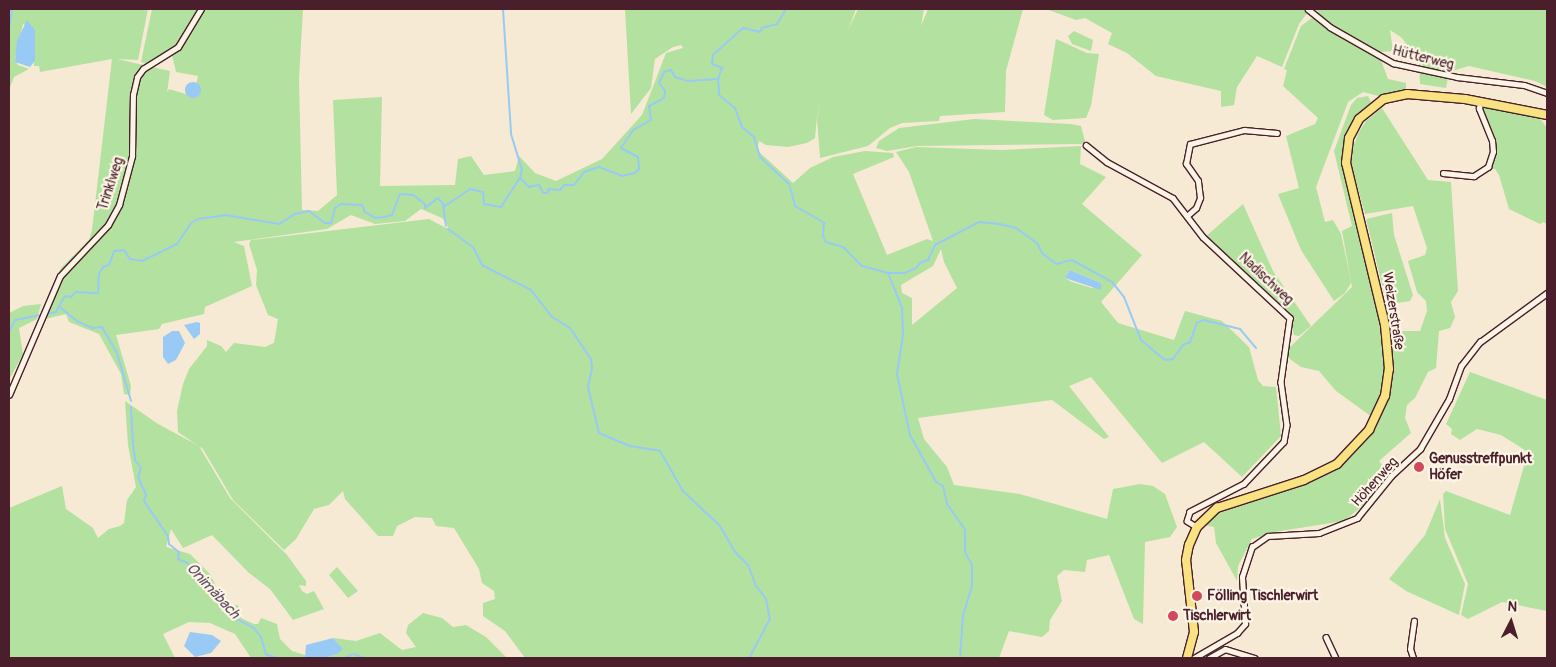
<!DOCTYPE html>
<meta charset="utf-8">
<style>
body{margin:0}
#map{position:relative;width:1556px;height:667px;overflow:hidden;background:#f6ead4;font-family:Pangolin,sans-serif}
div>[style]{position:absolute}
.green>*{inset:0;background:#b3e1a0}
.water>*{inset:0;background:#99caf5}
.round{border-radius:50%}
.stream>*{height:2px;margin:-1px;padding:0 1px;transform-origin:1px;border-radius:1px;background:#99caf5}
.roads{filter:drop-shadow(1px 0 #4a1f2b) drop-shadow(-1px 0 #4a1f2b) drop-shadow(0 1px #4a1f2b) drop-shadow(0 -1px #4a1f2b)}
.street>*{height:4.5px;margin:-2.25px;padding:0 2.25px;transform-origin:2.25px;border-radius:2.25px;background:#fcf5e5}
.primary>*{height:8px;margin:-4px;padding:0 4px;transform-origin:4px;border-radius:4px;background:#f8e281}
.dots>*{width:14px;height:14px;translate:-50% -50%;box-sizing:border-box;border:2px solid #fcf5e5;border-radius:50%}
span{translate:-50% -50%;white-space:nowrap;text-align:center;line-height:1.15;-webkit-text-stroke:4.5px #fcf5e5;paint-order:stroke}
.street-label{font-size:14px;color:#4a1f2b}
.poi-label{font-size:14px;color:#4a1f2b;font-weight:700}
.left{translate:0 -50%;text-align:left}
.water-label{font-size:15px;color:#625268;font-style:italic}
.frame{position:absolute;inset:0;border:10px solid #4a1f2b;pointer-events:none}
.north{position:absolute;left:1486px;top:597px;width:50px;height:50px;-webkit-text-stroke:4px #fcf5e5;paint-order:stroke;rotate:5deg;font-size:14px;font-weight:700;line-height:20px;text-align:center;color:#4a1f2b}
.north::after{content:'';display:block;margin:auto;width:18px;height:22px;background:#4a1f2b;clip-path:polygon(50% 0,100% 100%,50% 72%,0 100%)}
</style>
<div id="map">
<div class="green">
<i style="clip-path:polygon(evenodd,9px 9px,148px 9px,138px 60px,117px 59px,170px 71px,167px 93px,169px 89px,189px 95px,195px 89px,198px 76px,176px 72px,172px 55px,192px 32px,204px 9px,303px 9px,299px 79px,302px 210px,318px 211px,337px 195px,333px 100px,382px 97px,380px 186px,455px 185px,458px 159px,471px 156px,484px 175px,515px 171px,519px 156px,535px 173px,556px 181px,602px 159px,642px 115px,666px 53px,683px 48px,681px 45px,673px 47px,655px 59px,651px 88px,631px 114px,625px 9px,856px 9px,848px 30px,858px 9px,924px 9px,921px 26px,928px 9px,1023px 9px,1006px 71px,1005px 112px,940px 116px,939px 121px,902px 123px,890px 128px,868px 146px,820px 158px,817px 119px,821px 101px,817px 117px,815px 138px,807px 143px,788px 147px,766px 145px,759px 141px,757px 150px,793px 183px,810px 168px,833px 157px,865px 151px,893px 153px,894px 157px,853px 174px,887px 255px,927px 239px,933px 241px,909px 172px,896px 152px,916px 147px,1001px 150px,1081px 146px,1080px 164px,1106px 177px,1082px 204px,1142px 255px,1101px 302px,1118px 323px,1174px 340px,1185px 311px,1222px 321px,1249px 347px,1258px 380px,1263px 386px,1276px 387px,1281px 436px,1242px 477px,1204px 442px,1162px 463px,1091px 377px,1069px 386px,1109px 437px,1104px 439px,1052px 400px,918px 418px,924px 439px,947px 467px,954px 485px,1020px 494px,1107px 519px,1113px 489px,1140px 484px,1153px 486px,1165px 494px,1177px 527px,1170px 537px,1145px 542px,1143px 624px,1134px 619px,1109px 555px,1087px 560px,1085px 572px,1064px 570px,1057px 576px,1062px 601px,1050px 620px,1049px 631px,1042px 637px,1009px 631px,999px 658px,525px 658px,505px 631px,483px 616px,483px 603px,495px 599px,494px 591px,482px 583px,479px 569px,454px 528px,436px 526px,432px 518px,415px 517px,397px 526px,393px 536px,378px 536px,345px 499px,343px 491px,329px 505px,314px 509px,296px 539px,284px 550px,233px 500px,203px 449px,178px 432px,177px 411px,183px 384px,189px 369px,207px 346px,207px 340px,221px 346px,226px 352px,234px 343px,265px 347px,274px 343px,278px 319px,268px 315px,256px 285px,257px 270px,249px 244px,251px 240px,429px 219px,448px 229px,447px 224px,442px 218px,421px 209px,405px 221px,375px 224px,351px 215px,327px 229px,234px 242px,244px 246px,252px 286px,205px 307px,204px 314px,162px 324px,159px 329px,116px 335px,131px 386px,130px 395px,124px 394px,121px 374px,99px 334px,69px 322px,66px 314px,45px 319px,61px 277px,108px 226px,125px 195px,121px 194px,111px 218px,100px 231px,63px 269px,46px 299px,61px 268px,89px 240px,92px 230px,112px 59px,40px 72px,39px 66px,34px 66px,35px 30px,23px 24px,15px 59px,18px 65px,29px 69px,14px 77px,9px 90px,9px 9px,941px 249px,944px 262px,957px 288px,912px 325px,912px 298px,902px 293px,901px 285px,933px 266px,941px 249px,9px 9px,1070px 270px,1085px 276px,1101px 283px,1092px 288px,1072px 282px,1065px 278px,1070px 270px)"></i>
<i style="clip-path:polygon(152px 9px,199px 9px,177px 45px,147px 64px,141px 62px)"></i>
<i style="clip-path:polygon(1046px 9px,1306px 9px,1308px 12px,1299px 24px,1282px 67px,1257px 56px,1237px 87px,1234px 105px,1221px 107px,1221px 91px,1156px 76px,1127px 53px,1108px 44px,1112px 33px,1085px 18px,1076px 20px)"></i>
<i style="clip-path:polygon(1316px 9px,1547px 9px,1547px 87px,1535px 81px,1469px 66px,1449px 72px,1446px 88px,1420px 84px,1419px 62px,1402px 38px,1390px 30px,1393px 51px,1378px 52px,1388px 79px,1406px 83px,1406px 90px,1379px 96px,1363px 92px,1348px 102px,1316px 187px,1325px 222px,1333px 220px,1341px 234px,1350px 276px,1351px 283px,1345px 293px,1334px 301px,1301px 250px,1278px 194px,1299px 188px,1286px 136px,1315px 124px,1318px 118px,1283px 86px,1287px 70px,1284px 69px,1301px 26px,1312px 18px,1349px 38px,1323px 19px)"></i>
<i style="clip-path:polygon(1074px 31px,1093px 40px,1091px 51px,1072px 44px,1068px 36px)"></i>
<i style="clip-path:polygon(1056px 39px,1087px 53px,1099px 54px,1091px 106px,1086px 118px,1053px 120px,1044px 115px)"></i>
<i style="clip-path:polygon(1368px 96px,1371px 102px,1348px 133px,1343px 159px,1381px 318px,1385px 373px,1381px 398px,1372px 417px,1336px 391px,1319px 371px,1301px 367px,1287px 357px,1289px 348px,1352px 287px,1342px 231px,1352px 226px,1334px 151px,1351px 105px,1357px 98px)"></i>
<i style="clip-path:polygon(1484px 107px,1539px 117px,1547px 128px,1547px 224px,1543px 222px,1540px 224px,1509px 209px,1499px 175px,1495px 169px,1489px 169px,1494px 160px,1495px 146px,1483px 113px)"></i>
<i style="clip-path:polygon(1382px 108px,1428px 180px,1451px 182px,1458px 291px,1451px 302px,1455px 317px,1450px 328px,1439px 331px,1436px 368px,1428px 372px,1415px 398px,1407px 405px,1405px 418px,1411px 433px,1379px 461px,1388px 473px,1366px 503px,1344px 521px,1274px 532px,1252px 539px,1238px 566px,1237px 581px,1216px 543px,1214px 527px,1203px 525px,1227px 507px,1319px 478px,1349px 457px,1373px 429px,1387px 400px,1392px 366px,1389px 331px,1420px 331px,1427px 311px,1426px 301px,1417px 292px,1408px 261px,1425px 255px,1427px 248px,1413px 206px,1365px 214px,1352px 168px,1352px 150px,1359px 132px,1366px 121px)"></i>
<i style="clip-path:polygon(974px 119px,1070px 124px,1081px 126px,1085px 141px,1082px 144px,917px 146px,887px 151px,876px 148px,879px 141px,899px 128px)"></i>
<i style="clip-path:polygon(1243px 204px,1273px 271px,1311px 326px,1299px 336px,1294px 335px,1288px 311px,1205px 237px)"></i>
<i style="clip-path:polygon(1392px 213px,1394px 235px,1413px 295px,1410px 301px,1398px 303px,1386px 301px,1366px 219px)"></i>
<i style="clip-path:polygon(41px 304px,37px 319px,19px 328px,23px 354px,9px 380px,9px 313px,23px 306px)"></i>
<i style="clip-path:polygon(1470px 372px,1547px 400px,1547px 611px,1502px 602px,1468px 619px,1461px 615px,1468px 584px,1445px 529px,1443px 494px,1446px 491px,1510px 515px,1528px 452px,1501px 435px,1477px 429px,1460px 440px,1451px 434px,1452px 429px,1446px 424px)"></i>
<i style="clip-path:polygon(125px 401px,158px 424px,199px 446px,230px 498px,287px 555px,306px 581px,306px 586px,299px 585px,302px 591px,307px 594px,314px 591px,324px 609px,293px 620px,270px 589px,248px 572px,212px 535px,183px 548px,171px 529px,166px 547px,190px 554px,210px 574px,226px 607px,238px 605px,241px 618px,254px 624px,258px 624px,261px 618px,277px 624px,280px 639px,292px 651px,305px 655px,305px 658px,251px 658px,235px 634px,210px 623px,189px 622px,163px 634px,175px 658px,9px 658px,9px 508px,62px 486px,66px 509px,93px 528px,98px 538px,109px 529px,120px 526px,124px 523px,127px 500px,136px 487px,128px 445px)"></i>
<i style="clip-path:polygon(1440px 499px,1445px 538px,1465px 584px,1459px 615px,1406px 591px,1389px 579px,1425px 535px)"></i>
<i style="clip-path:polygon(337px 567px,358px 591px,348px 598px,329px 575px)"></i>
<i style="clip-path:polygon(423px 613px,442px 618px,453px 627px,466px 625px,486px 637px,507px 658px,325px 658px,337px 654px,340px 646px,333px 638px,356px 641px,380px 633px,402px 650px,416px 647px,406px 633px,408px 625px)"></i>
</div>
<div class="water">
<i style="clip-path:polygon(27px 20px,35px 30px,35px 61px,30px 67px,15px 62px,17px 41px)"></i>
<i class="round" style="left:185px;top:82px;width:16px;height:16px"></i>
<i style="clip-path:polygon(1070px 270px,1101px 283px,1101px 290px,1065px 278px)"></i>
<i style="clip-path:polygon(197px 322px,200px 323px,200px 334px,194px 339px,184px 325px)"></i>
<i style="clip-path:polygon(172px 331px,179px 331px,185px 343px,176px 360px,168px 364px,163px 357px,163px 337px)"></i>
<i style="clip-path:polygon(190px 632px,212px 635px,221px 641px,211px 653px,195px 657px,184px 646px)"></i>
<i style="clip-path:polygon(333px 638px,343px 649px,337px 654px,325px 658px,305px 658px,306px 645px)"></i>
</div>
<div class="stream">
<i style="left:503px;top:9px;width:125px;rotate:86.3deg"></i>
<i style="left:511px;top:134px;width:38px;rotate:73deg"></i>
<i style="left:522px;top:170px;width:8px;rotate:104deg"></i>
<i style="left:9px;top:29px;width:20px;rotate:-81deg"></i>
<i style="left:718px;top:79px;width:16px;rotate:86deg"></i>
<i style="left:719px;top:95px;width:21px;rotate:39deg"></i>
<i style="left:735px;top:108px;width:20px;rotate:70deg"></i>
<i style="left:742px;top:127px;width:16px;rotate:40deg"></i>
<i style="left:754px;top:137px;width:21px;rotate:73deg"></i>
<i style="left:760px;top:157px;width:40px;rotate:43deg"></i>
<i style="left:790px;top:187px;width:20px;rotate:75deg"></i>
<i style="left:795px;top:206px;width:34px;rotate:30deg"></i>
<i style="left:824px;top:223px;width:12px;rotate:95deg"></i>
<i style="left:823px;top:235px;width:8px;rotate:67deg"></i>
<i style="left:826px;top:242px;width:18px;rotate:16deg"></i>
<i style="left:843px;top:247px;width:27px;rotate:45deg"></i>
<i style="left:862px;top:266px;width:27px;rotate:15deg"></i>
<i style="left:888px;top:273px;width:37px;rotate:68deg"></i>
<i style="left:902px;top:307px;width:28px;rotate:88deg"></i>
<i style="left:903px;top:335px;width:39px;rotate:99deg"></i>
<i style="left:897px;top:374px;width:62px;rotate:78deg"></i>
<i style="left:910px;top:435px;width:54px;rotate:61deg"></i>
<i style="left:936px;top:482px;width:8px;rotate:30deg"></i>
<i style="left:943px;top:486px;width:18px;rotate:77deg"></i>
<i style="left:947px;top:504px;width:32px;rotate:55deg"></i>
<i style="left:965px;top:530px;width:22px;rotate:90deg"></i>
<i style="left:965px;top:552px;width:15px;rotate:62deg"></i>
<i style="left:972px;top:565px;width:21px;rotate:90deg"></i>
<i style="left:972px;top:586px;width:30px;rotate:107deg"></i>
<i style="left:963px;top:615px;width:43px;rotate:94deg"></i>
<i style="left:443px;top:205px;width:21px;rotate:82deg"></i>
<i style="left:448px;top:229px;width:31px;rotate:36deg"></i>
<i style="left:473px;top:247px;width:20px;rotate:63deg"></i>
<i style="left:482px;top:265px;width:55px;rotate:27deg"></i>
<i style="left:531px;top:290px;width:34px;rotate:52deg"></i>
<i style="left:552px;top:317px;width:21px;rotate:31deg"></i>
<i style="left:570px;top:328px;width:37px;rotate:56deg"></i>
<i style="left:591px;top:359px;width:9px;rotate:84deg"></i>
<i style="left:592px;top:368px;width:19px;rotate:102deg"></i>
<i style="left:588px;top:387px;width:47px;rotate:76.6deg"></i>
<i style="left:599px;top:433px;width:34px;rotate:23deg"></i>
<i style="left:630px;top:446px;width:30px;rotate:9deg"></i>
<i style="left:660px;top:451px;width:46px;rotate:60.1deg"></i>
<i style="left:683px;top:491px;width:51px;rotate:43.4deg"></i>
<i style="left:720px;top:526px;width:30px;rotate:60deg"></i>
<i style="left:735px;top:552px;width:18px;rotate:45deg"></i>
<i style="left:748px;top:565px;width:22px;rotate:69deg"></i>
<i style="left:756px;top:586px;width:16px;rotate:52deg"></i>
<i style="left:766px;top:599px;width:20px;rotate:79deg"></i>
<i style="left:770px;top:619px;width:44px;rotate:118.3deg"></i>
<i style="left:888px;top:273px;width:17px"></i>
<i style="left:905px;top:273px;width:12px;rotate:-24deg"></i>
<i style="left:916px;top:268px;width:6px;rotate:-51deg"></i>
<i style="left:920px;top:263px;width:9px;rotate:-21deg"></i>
<i style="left:928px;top:260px;width:17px;rotate:-65deg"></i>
<i style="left:935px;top:245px;width:50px;rotate:-27.6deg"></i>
<i style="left:979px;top:222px;width:20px;rotate:6deg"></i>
<i style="left:999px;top:224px;width:17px;rotate:13deg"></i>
<i style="left:1016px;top:228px;width:26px;rotate:36deg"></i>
<i style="left:1037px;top:243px;width:11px;rotate:63deg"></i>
<i style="left:1042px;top:253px;width:18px;rotate:38deg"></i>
<i style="left:1056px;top:264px;width:16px;rotate:-14deg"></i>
<i style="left:1072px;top:260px;width:46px;rotate:28.8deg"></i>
<i style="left:1112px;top:282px;width:19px;rotate:51deg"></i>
<i style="left:1124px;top:297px;width:46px;rotate:68.4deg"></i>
<i style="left:1141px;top:340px;width:31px;rotate:40deg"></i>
<i style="left:1165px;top:360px;width:8px;rotate:-7deg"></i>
<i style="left:1173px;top:359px;width:17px;rotate:-54deg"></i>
<i style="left:1183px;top:345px;width:8px;rotate:-23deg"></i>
<i style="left:1190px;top:342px;width:20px;rotate:-70deg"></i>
<i style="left:1197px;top:323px;width:8px;rotate:-23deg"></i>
<i style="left:1204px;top:320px;width:37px;rotate:14deg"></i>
<i style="left:1240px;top:329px;width:25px;rotate:50deg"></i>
<i style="left:61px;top:308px;width:21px;rotate:39deg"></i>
<i style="left:77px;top:321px;width:17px;rotate:25deg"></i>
<i style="left:92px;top:328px;width:10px;rotate:-6deg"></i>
<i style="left:102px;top:327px;width:30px;rotate:60deg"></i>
<i style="left:117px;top:353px;width:50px;rotate:73.7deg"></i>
<i style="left:9px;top:332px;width:13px;rotate:-63deg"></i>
<i style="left:15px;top:320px;width:42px;rotate:-11deg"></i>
<i style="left:56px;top:312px;width:18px;rotate:-61deg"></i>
<i style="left:65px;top:296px;width:6px;rotate:9deg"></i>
<i style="left:71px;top:297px;width:7px;rotate:-45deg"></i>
<i style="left:76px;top:292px;width:22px;rotate:3deg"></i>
<i style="left:98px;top:293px;width:19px;rotate:-87deg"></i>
<i style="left:99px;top:274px;width:8px;rotate:-60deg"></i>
<i style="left:103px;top:267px;width:6px;rotate:-18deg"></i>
<i style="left:109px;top:265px;width:15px;rotate:-70deg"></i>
<i style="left:114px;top:251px;width:10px;rotate:-6deg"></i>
<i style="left:124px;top:250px;width:11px;rotate:56deg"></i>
<i style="left:130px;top:259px;width:12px;rotate:9deg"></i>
<i style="left:142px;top:261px;width:39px;rotate:-26deg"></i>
<i style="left:177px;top:244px;width:25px;rotate:-56deg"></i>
<i style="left:191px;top:223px;width:8px;rotate:-30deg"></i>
<i style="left:198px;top:219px;width:27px;rotate:-8deg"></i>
<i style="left:225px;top:215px;width:55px;rotate:9.5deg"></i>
<i style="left:279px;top:224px;width:19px;rotate:-32deg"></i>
<i style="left:295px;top:214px;width:14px;rotate:-12deg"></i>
<i style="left:309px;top:211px;width:20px;rotate:37deg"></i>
<i style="left:325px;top:223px;width:6px"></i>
<i style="left:331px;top:223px;width:16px;rotate:-75deg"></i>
<i style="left:335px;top:208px;width:7px;rotate:-34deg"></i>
<i style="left:341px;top:204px;width:21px;rotate:3deg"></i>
<i style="left:362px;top:205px;width:8px;rotate:67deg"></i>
<i style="left:365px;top:212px;width:12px;rotate:31deg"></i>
<i style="left:375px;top:218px;width:10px;rotate:-6deg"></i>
<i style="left:385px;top:217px;width:7px;rotate:-16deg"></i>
<i style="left:392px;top:215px;width:22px;rotate:-69deg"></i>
<i style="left:400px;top:194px;width:13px;rotate:4deg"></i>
<i style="left:413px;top:195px;width:15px;rotate:37deg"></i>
<i style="left:425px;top:204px;width:4px;rotate:90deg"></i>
<i style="left:425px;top:208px;width:16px;rotate:-38deg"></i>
<i style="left:438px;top:198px;width:11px;rotate:49deg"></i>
<i style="left:445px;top:206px;width:30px;rotate:-34deg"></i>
<i style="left:470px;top:189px;width:13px;rotate:13deg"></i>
<i style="left:483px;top:192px;width:12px;rotate:85deg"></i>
<i style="left:484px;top:204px;width:17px;rotate:10deg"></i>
<i style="left:501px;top:207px;width:35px;rotate:-57deg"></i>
<i style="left:520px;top:178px;width:13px;rotate:45deg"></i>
<i style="left:529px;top:187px;width:10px;rotate:-11deg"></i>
<i style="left:539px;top:185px;width:9px;rotate:63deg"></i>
<i style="left:543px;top:193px;width:4px"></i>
<i style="left:547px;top:193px;width:4px;rotate:-63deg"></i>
<i style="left:549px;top:189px;width:11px;rotate:5deg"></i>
<i style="left:560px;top:190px;width:6px;rotate:-51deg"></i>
<i style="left:564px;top:185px;width:10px"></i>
<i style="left:574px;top:185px;width:16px;rotate:-52deg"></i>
<i style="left:584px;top:172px;width:16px;rotate:-18deg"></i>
<i style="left:599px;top:167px;width:25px;rotate:21deg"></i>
<i style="left:622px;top:176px;width:13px;rotate:-13deg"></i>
<i style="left:635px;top:173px;width:6px;rotate:-45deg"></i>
<i style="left:639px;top:169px;width:12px;rotate:-95deg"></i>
<i style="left:638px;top:157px;width:19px;rotate:-152deg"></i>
<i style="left:621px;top:148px;width:22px;rotate:-56deg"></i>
<i style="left:633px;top:130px;width:21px;rotate:-29deg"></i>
<i style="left:651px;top:120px;width:14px;rotate:-98deg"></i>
<i style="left:649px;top:106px;width:17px;rotate:-28deg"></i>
<i style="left:664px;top:98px;width:7px;rotate:-82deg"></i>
<i style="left:665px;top:91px;width:10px;rotate:-127deg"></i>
<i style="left:659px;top:83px;width:12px;rotate:-66deg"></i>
<i style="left:664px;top:72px;width:7px;rotate:-16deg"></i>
<i style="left:671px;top:70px;width:8px;rotate:60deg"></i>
<i style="left:675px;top:77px;width:14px;rotate:17deg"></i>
<i style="left:688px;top:81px;width:30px;rotate:-4deg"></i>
<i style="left:718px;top:79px;width:12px;rotate:-70deg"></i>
<i style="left:722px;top:68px;width:11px;rotate:-158deg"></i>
<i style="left:712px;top:64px;width:9px;rotate:-84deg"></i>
<i style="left:713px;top:55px;width:40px;rotate:-42deg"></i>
<i style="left:743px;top:28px;width:17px;rotate:13deg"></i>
<i style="left:760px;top:32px;width:4px;rotate:-63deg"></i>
<i style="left:762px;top:28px;width:16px;rotate:-15deg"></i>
<i style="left:777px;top:24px;width:17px;rotate:-59deg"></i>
<i style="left:131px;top:407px;width:36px;rotate:87deg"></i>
<i style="left:133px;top:443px;width:17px;rotate:83deg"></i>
<i style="left:135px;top:460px;width:10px;rotate:53deg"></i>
<i style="left:141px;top:468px;width:9px;rotate:108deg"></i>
<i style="left:138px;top:477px;width:20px;rotate:66deg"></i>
<i style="left:146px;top:495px;width:6px;rotate:108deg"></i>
<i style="left:144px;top:501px;width:42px;rotate:55.6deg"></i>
<i style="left:168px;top:536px;width:8px;rotate:83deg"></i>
<i style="left:169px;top:544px;width:13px;rotate:39deg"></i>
<i style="left:179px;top:552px;width:7px;rotate:98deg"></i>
<i style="left:178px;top:559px;width:9px;rotate:21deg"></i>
<i style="left:186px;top:562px;width:30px;rotate:42deg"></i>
<i style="left:208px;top:582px;width:45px;rotate:53.1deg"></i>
<i style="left:235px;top:618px;width:21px;rotate:28deg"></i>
<i style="left:254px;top:628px;width:11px;rotate:52deg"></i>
<i style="left:261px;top:637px;width:18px;rotate:74deg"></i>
<i style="left:266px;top:654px;width:11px;rotate:22deg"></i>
<i style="left:354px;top:654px;width:11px;rotate:22deg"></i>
<i style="left:344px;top:658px;width:8px;rotate:-23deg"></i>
</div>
<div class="roads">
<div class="street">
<i style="left:1308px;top:9px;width:28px;rotate:39deg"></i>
<i style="left:1330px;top:27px;width:73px;rotate:29.7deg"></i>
<i style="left:1393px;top:63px;width:66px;rotate:12.3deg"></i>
<i style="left:1457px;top:77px;width:67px;rotate:6.8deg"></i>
<i style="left:1524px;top:85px;width:24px;rotate:19deg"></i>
<i style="left:1086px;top:145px;width:27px;rotate:39deg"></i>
<i style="left:1107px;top:162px;width:75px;rotate:28.6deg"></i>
<i style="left:1173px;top:198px;width:49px;rotate:52.4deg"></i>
<i style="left:1203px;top:237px;width:119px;rotate:43deg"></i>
<i style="left:1290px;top:318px;width:65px;rotate:98deg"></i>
<i style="left:1281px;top:382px;width:43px;rotate:82.1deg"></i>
<i style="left:1287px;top:425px;width:17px;rotate:100deg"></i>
<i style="left:1284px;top:442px;width:58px;rotate:133.6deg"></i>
<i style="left:1244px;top:484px;width:61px;rotate:152.6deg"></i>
<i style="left:1190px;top:512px;width:9px;rotate:108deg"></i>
<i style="left:1187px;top:521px;width:12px;rotate:31deg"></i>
<i style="left:1443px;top:173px;width:31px;rotate:6deg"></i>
<i style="left:1474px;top:176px;width:17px;rotate:-33deg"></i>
<i style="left:1488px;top:167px;width:16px;rotate:-72deg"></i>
<i style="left:1493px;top:152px;width:11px;rotate:-95deg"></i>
<i style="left:1492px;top:141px;width:35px;rotate:-112deg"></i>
<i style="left:1479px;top:109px;width:7px;rotate:-82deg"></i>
<i style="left:1187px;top:216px;width:12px;rotate:-42deg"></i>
<i style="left:1196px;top:208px;width:11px;rotate:-68deg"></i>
<i style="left:1200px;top:198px;width:17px;rotate:-97deg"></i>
<i style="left:1198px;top:181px;width:21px;rotate:-125deg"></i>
<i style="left:1186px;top:164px;width:20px;rotate:-79deg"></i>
<i style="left:1190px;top:144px;width:56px;rotate:-14.5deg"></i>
<i style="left:1244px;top:130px;width:33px;rotate:5deg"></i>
<i style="left:9px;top:395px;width:129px;rotate:-66.8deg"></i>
<i style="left:60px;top:276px;width:70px;rotate:-46.7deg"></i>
<i style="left:108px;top:225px;width:23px;rotate:-61deg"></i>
<i style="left:119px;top:205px;width:51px;rotate:-75.1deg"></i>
<i style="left:132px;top:156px;width:61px;rotate:-89.1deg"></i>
<i style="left:133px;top:95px;width:18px;rotate:-77deg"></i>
<i style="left:137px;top:77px;width:10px;rotate:-53deg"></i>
<i style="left:143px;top:69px;width:41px;rotate:-32.2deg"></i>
<i style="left:178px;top:47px;width:44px;rotate:-58.8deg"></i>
<i style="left:1326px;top:637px;width:23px;rotate:65deg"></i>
<i style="left:1194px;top:658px;width:50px;rotate:-30.2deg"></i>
<i style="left:1237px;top:633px;width:12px;rotate:-48deg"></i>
<i style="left:1245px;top:624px;width:47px;rotate:-93.7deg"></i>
<i style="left:1242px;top:577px;width:32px;rotate:-72deg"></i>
<i style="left:1252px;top:547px;width:19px;rotate:-35deg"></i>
<i style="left:1268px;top:536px;width:51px;rotate:-3.4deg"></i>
<i style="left:1319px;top:533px;width:41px;rotate:-21.5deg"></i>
<i style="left:1357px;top:518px;width:54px;rotate:-51deg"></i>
<i style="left:1391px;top:476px;width:40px;rotate:-43deg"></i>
<i style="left:1420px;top:449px;width:58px;rotate:-59.9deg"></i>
<i style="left:1449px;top:399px;width:35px;rotate:-70deg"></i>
<i style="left:1461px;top:366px;width:31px;rotate:-52deg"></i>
<i style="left:1480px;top:342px;width:83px;rotate:-36.2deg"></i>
<i style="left:1209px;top:658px;width:18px;rotate:-29deg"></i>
<i style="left:1225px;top:649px;width:31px;rotate:17deg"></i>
<i style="left:1413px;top:658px;width:9px;rotate:-108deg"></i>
<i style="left:1410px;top:649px;width:28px;rotate:-82deg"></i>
</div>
<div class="primary">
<i style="left:1187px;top:658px;width:27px;rotate:-75deg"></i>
<i style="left:1194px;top:632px;width:72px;rotate:-96.3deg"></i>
<i style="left:1186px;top:560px;width:15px;rotate:-79deg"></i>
<i style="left:1189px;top:545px;width:20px;rotate:-66deg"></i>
<i style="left:1197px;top:527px;width:28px;rotate:-44deg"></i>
<i style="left:1217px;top:508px;width:91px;rotate:-17.8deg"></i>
<i style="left:1304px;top:480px;width:37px;rotate:-26deg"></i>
<i style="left:1337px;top:464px;width:47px;rotate:-46.7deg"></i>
<i style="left:1369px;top:430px;width:38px;rotate:-65deg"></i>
<i style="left:1385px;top:396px;width:27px;rotate:-82deg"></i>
<i style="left:1389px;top:369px;width:44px;rotate:-95.2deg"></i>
<i style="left:1385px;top:325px;width:167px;rotate:-103.5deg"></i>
<i style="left:1346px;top:163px;width:25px;rotate:-83deg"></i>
<i style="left:1349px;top:138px;width:21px;rotate:-62deg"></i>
<i style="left:1359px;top:119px;width:32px;rotate:-39deg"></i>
<i style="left:1384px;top:99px;width:24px;rotate:-12deg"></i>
<i style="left:1407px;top:94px;width:58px;rotate:4.9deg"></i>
<i style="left:1465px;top:99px;width:84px;rotate:11deg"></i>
</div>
</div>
<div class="dots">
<i style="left:1419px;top:467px;background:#d1495b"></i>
<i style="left:1197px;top:596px;background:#d1495b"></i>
<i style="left:1173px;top:616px;background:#d1495b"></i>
</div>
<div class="street-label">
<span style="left:1423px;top:58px;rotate:14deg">Hütterweg</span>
<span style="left:111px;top:184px;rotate:-72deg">Trinklweg</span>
<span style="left:1266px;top:279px;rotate:43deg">Nadischweg</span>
<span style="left:1393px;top:311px;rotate:81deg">Weizerstraße</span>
<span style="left:1375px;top:482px;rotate:-48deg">Höhenweg</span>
</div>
<div class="poi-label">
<span class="left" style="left:1429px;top:467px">Genusstreffpunkt<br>Höfer</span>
<span class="left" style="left:1207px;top:596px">Fölling Tischlerwirt</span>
<span class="left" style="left:1183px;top:616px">Tischlerwirt</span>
</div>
<div class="water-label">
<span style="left:213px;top:591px;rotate:47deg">Onimäbach</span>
</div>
<div class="frame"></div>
<div class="north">N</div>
</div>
